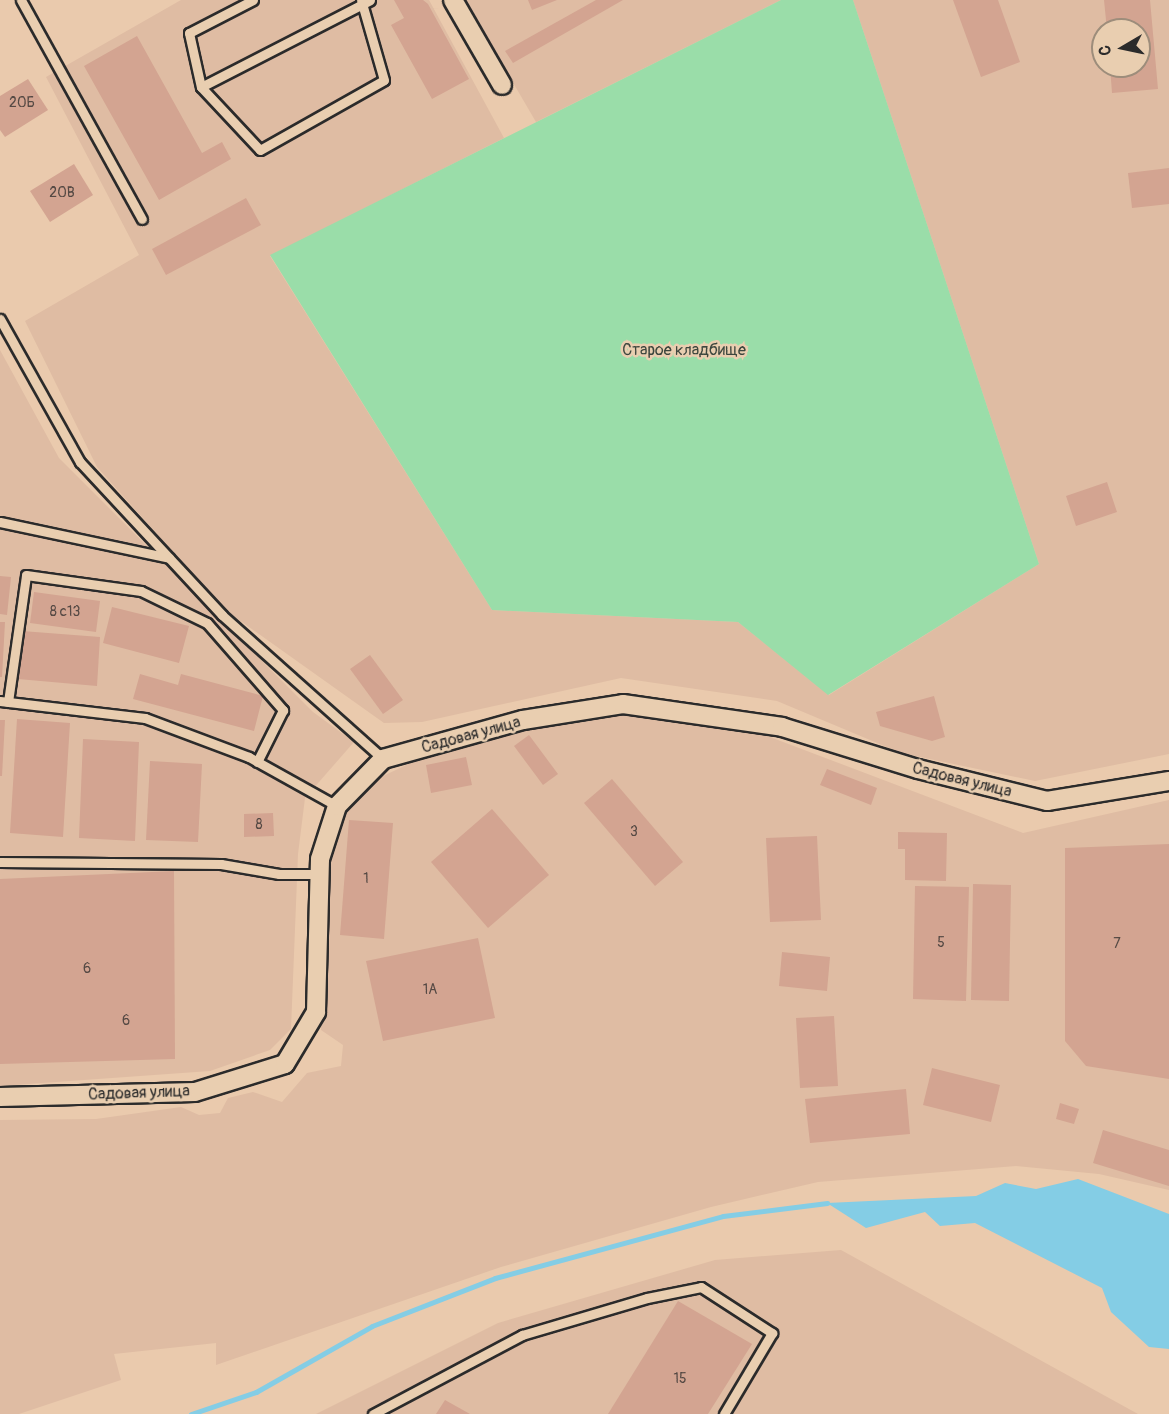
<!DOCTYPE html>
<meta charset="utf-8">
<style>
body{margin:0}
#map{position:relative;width:1169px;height:1414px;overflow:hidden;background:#eacaad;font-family:Pangolin,sans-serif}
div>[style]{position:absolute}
.built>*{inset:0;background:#dfbca3}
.green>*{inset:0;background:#9adda9}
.water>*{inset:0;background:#84cde5}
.stream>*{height:5px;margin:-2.5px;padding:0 2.5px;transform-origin:2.5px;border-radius:2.5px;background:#84cde5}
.building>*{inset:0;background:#d3a491}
.roads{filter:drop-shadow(2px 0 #2b2b2b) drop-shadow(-2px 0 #2b2b2b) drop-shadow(0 2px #2b2b2b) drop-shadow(0 -2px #2b2b2b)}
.service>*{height:9px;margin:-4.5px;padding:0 4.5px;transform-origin:4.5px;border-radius:4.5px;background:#e9ceb0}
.minor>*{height:18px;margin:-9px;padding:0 9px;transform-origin:9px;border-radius:9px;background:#e9ceb0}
span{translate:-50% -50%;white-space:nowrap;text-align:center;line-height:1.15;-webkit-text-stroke:5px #e9ceb0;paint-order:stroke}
.number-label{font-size:14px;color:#554944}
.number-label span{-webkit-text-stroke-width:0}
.park-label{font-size:16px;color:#3c463e}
.street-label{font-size:16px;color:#2b2b2b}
.north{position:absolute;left:1091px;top:18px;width:60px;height:60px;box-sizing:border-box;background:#e9ceb0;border:2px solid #9d8d7b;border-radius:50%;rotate:261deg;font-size:16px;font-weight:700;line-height:24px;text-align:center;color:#2b2b2b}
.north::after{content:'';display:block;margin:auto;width:21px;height:27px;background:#2b2b2b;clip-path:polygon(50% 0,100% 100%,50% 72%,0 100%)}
</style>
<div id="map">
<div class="built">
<i style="clip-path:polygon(evenodd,181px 0,429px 0,504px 138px,270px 256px,492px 610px,738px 622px,829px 695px,1039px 564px,853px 0,1169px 0,1169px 754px,1035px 781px,901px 753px,777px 701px,621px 678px,422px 722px,384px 723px,225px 610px,97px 467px,25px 321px,139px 255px,46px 77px,181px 0,1103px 30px,1139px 30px,1139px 66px,1103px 66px,1103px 30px)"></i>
<i style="clip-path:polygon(465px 0,781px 0,536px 122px)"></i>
<i style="clip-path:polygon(0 350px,59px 458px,313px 712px,354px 742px,305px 798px,298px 854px,291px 1029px,270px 1050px,210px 1071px,0 1086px)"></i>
<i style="clip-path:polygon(638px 711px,757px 732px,1023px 833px,1169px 800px,1169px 1190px,1099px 1174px,1016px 1166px,818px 1182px,711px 1207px,501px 1267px,216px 1365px,216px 1343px,114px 1354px,121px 1380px,19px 1414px,0 1414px,0 1120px,96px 1119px,181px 1107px,199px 1115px,220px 1113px,228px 1098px,253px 1092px,282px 1102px,307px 1073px,341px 1066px,343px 1045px,321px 1030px,322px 831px,345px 794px,417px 760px,510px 731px)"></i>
<i style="clip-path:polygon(841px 1250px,1138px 1414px,316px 1414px,498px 1323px,715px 1260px)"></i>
</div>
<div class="green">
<i style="clip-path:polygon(781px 0,853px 0,1039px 564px,828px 695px,738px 622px,492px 610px,270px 255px)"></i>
</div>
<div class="water">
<i style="clip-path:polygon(1078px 1179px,1169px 1214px,1169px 1349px,1149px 1347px,1111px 1312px,1102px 1288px,975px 1223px,940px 1226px,925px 1212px,866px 1228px,827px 1203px,976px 1196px,1005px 1183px,1036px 1189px)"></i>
</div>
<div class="stream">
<i style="left:191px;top:1414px;width:69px;rotate:-18.7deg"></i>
<i style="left:256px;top:1392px;width:133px;rotate:-29.6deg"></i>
<i style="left:372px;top:1326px;width:132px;rotate:-21.3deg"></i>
<i style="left:495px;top:1278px;width:236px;rotate:-15.2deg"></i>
<i style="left:723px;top:1216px;width:105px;rotate:-7.1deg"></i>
</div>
<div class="building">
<i style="clip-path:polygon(394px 0,423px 0,428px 4px,469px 79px,432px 99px,391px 25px,404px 18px)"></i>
<i style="clip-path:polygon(528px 0,557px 0,532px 10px)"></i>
<i style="clip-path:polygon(596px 0,623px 0,513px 63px,505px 51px)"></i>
<i style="clip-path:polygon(953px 0,998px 0,1020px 62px,981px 77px)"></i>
<i style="clip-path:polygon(1104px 0,1150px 0,1158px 89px,1112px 93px,1110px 66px,1139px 66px,1139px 30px,1107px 30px)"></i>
<i style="clip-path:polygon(137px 36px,202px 153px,222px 142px,231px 159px,159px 200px,84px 66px)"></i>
<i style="clip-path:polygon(28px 79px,48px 110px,5px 137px,0 130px,0 96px)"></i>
<i style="clip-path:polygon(74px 164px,93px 195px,50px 222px,30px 191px)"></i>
<i style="clip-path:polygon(1169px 168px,1169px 204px,1132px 208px,1128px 173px)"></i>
<i style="clip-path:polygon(246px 198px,261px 225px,166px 275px,152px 249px)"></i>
<i style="clip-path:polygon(1107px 482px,1117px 512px,1076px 526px,1066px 496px)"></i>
<i style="clip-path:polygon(0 576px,11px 577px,7px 615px,0 614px)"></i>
<i style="clip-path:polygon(34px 592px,100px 601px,96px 632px,30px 623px)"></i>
<i style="clip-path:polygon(112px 607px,189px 626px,179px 663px,103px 643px)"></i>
<i style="clip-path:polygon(0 622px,5px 622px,2px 677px,0 677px)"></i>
<i style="clip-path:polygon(22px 631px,100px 637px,97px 686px,18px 679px)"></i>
<i style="clip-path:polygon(370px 655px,403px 700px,383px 714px,350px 669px)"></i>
<i style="clip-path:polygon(140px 674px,178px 685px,181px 674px,263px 696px,254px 731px,133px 699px)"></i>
<i style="clip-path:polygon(934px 696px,945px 737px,932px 741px,880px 726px,876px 712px)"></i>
<i style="clip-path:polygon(17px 719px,70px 723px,63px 837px,10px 833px)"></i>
<i style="clip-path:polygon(0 720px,5px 720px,2px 776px,0 776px)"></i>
<i style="clip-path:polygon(529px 735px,558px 774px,543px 785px,514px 746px)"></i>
<i style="clip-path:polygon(83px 739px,139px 742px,135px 841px,79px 838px)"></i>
<i style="clip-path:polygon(466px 757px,472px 785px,431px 793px,426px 765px)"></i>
<i style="clip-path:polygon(150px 761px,202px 764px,198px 842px,146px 840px)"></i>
<i style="clip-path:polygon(827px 769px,877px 788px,871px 805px,820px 785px)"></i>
<i style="clip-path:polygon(612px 779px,683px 862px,655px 886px,584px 803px)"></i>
<i style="clip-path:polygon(492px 809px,549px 875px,488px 928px,431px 862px)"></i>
<i style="clip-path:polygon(273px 813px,274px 836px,244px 837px,244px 814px)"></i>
<i style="clip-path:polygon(349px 820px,393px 823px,384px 939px,340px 935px)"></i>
<i style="clip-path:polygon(898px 832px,947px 833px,946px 881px,905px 880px,905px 849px,898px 849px)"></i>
<i style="clip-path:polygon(817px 836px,821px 920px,770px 922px,766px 838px)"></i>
<i style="clip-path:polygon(1169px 844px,1169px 1079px,1086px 1066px,1065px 1041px,1065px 848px)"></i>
<i style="clip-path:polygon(174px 871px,175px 1059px,0 1064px,0 879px)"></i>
<i style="clip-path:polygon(973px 884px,1011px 885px,1009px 1001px,971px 1000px)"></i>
<i style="clip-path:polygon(915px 886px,969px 887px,966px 1001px,913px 999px)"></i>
<i style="clip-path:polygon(478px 938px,495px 1018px,383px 1041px,366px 961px)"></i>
<i style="clip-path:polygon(782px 952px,830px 957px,827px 991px,779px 986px)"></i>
<i style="clip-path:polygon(834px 1016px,838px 1086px,800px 1088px,796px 1018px)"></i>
<i style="clip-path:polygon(932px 1068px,1000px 1085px,991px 1122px,923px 1105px)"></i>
<i style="clip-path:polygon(906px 1089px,910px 1134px,810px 1143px,805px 1099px)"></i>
<i style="clip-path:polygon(1060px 1103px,1079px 1109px,1074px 1124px,1056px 1119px)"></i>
<i style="clip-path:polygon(1103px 1130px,1169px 1150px,1169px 1186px,1093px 1163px)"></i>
<i style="clip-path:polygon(678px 1301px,752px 1344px,708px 1414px,608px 1414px)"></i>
<i style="clip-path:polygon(445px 1400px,470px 1414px,436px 1414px)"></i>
</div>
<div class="roads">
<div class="service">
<i style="left:21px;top:0;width:250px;rotate:61.1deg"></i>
<i style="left:253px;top:0;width:72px;rotate:152.7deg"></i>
<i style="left:189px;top:33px;width:55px;rotate:77.5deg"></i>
<i style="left:201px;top:87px;width:86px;rotate:46.9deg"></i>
<i style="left:260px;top:150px;width:142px;rotate:-29.4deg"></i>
<i style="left:384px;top:80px;width:83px;rotate:-106deg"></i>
<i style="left:201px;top:87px;width:190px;rotate:-27.2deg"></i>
<i style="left:0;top:319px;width:164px;rotate:60.8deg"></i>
<i style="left:80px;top:462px;width:209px;rotate:47.1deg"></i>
<i style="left:222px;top:615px;width:216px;rotate:41.8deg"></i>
<i style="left:0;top:522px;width:173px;rotate:12deg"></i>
<i style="left:0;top:701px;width:146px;rotate:6.7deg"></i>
<i style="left:145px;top:718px;width:111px;rotate:20.6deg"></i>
<i style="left:249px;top:757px;width:101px;rotate:29.1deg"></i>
<i style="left:8px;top:702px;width:128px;rotate:-81.9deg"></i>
<i style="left:26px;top:575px;width:116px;rotate:7.9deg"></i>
<i style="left:141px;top:591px;width:73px;rotate:25.9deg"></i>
<i style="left:207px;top:623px;width:116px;rotate:48.9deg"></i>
<i style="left:283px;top:710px;width:58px;rotate:116.6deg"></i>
<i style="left:0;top:862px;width:221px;rotate:0.5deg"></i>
<i style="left:221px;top:864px;width:59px;rotate:9.8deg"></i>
<i style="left:279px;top:874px;width:41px"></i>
<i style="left:373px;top:1414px;width:169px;rotate:-27.9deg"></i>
<i style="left:522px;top:1335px;width:130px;rotate:-16.5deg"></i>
<i style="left:647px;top:1298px;width:55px;rotate:-11.5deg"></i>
<i style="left:701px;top:1287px;width:85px;rotate:32.9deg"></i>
<i style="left:772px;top:1333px;width:94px;rotate:120.7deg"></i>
</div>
<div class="minor">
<i style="left:453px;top:0;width:98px;rotate:60deg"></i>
<i style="left:0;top:1097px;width:195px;rotate:-1.5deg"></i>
<i style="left:195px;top:1092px;width:94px;rotate:-17.3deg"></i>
<i style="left:285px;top:1064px;width:61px;rotate:-59.2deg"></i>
<i style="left:316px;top:1012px;width:153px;rotate:-88.5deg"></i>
<i style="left:320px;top:859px;width:56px;rotate:-72.2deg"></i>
<i style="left:337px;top:806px;width:66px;rotate:-45.6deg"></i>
<i style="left:383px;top:759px;width:145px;rotate:-15.6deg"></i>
<i style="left:523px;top:720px;width:101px;rotate:-9.1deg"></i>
<i style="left:623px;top:704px;width:161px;rotate:8.2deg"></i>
<i style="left:782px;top:727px;width:142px;rotate:17.2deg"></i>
<i style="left:918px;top:769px;width:133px;rotate:13.9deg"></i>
<i style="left:1047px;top:801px;width:124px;rotate:-9.3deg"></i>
</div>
</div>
<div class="number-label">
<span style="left:22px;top:103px">20Б</span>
<span style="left:62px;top:193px">20В</span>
<span style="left:65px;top:612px">8 с13</span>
<span style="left:259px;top:825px">8</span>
<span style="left:634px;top:832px">3</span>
<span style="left:366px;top:879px">1</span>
<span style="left:941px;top:943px">5</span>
<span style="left:1117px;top:944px">7</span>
<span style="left:87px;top:969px">6</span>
<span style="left:430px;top:990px">1А</span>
<span style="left:126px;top:1021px">6</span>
<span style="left:680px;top:1379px">15</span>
</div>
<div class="park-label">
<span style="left:684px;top:350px">Старое кладбище</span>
</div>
<div class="street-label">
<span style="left:471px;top:735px;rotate:-15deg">Садовая улица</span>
<span style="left:962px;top:780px;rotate:14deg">Садовая улица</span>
<span style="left:139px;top:1093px;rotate:-2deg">Садовая улица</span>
</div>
<div class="north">С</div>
</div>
